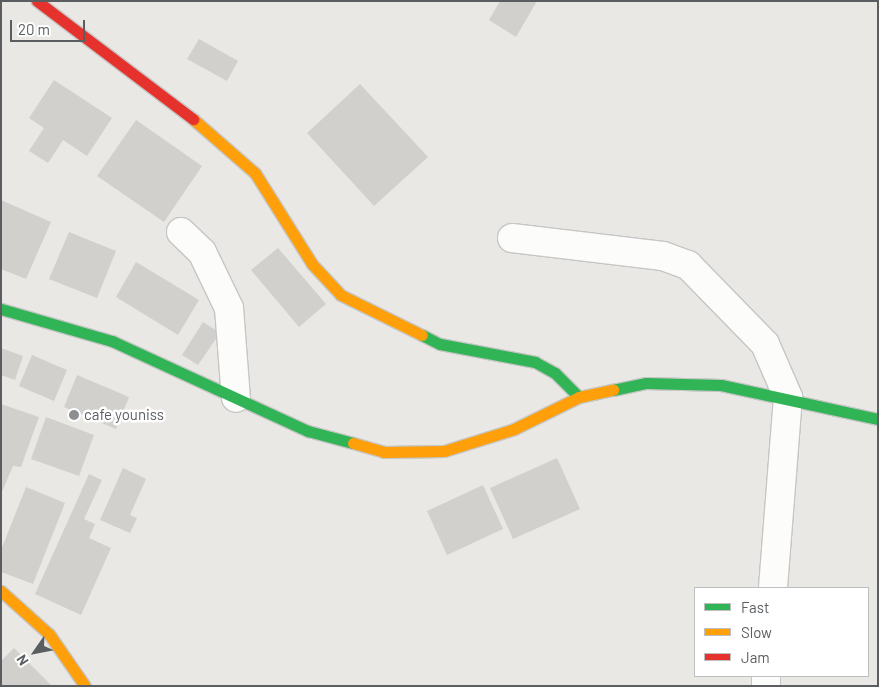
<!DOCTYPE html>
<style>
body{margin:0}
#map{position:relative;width:879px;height:687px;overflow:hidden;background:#e9e8e4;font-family:Barlow,sans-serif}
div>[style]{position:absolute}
.building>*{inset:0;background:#d1d0cd}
.roads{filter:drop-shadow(1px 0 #c6c6c6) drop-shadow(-1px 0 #c6c6c6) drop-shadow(0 1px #c6c6c6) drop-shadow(0 -1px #c6c6c6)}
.street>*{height:28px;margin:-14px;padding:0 14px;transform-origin:14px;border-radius:14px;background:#fcfcfb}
.fast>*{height:11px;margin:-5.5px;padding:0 5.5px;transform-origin:5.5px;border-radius:5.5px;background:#30b455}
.slow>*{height:11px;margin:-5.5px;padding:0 5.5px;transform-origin:5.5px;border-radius:5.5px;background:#ff9f0a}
.jam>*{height:11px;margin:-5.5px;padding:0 5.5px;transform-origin:5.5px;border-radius:5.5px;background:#e5322d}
.dots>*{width:14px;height:14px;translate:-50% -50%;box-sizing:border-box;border:2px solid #fff;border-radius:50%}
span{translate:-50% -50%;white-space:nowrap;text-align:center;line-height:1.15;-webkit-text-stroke:5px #fff;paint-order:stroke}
.poi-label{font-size:15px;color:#5a5e61}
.left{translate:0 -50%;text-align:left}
.frame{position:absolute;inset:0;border:2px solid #5a5e61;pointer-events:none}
.legend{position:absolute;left:694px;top:587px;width:175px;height:90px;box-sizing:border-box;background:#fff;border:1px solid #bdbfc0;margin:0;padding:6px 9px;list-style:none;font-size:15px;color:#5a5e61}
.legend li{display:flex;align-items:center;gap:10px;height:25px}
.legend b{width:25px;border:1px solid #bdbfc0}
.north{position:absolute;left:10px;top:627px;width:50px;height:50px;-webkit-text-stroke:4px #fff;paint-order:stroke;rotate:237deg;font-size:14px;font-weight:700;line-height:20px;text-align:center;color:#5a5e61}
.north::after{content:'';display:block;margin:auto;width:18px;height:22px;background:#5a5e61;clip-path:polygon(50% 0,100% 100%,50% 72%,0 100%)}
.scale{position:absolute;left:10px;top:20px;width:75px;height:22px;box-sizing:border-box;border:2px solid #5a5e61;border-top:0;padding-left:6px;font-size:15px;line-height:18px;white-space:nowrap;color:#5a5e61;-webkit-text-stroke:4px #fff;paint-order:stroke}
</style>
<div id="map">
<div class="building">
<i style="clip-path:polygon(500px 1px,537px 1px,516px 37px,489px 20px)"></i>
<i style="clip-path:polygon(199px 39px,238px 61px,227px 81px,187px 59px)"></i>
<i style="clip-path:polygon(54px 80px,112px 118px,87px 156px,63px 140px,48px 163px,29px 151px,44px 128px,29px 118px)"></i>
<i style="clip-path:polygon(360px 84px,428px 157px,374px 206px,307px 133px)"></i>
<i style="clip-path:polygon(136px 120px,202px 166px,164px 222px,97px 176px)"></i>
<i style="clip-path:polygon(1px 200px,51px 222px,26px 279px,1px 269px)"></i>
<i style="clip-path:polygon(69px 232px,116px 251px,97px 298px,49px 279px)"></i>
<i style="clip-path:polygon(278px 248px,326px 304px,299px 327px,251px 270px)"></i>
<i style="clip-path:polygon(136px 262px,199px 300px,178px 335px,116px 297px)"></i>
<i style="clip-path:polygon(203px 322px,220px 333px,198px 365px,182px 355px)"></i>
<i style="clip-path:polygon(1px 348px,23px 356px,15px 380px,1px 375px)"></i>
<i style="clip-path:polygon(32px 355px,67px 370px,54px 401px,19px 386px)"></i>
<i style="clip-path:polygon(77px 375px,129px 397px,116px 429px,64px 407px)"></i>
<i style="clip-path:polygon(1px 404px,39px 417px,21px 467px,13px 466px,1px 494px)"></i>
<i style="clip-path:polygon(46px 417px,94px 435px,79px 476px,31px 459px)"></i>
<i style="clip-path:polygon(557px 458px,580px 509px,513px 539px,490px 488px)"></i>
<i style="clip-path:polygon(123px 468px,146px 479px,130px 515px,137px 518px,130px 533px,100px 520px)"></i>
<i style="clip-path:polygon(89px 474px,102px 480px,84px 519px,95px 524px,89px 538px,111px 548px,81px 615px,35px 594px)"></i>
<i style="clip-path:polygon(483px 485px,503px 529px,447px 555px,427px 511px)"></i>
<i style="clip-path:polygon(26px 487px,65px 503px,33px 584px,1px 572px,1px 550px)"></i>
<i style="clip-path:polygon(14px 648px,52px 686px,1px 686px,1px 661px)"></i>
</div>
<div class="roads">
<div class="street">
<i style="left:181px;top:232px;width:29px;rotate:44deg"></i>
<i style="left:202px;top:252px;width:62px;rotate:64.3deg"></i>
<i style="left:229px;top:308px;width:90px;rotate:85.6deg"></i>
<i style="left:512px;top:238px;width:152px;rotate:6.8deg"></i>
<i style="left:663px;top:256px;width:27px;rotate:20deg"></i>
<i style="left:688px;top:265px;width:110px;rotate:45.7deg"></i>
<i style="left:765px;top:344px;width:58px;rotate:66.5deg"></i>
<i style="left:788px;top:397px;width:192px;rotate:94.5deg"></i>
<i style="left:766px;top:686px;width:10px;rotate:-90deg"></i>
</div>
<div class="fast">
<i style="left:1px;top:309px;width:116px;rotate:16.1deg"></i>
<i style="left:112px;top:341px;width:216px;rotate:24.7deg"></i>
<i style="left:308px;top:431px;width:47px;rotate:14.9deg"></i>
<i style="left:422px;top:335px;width:20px;rotate:27deg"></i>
<i style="left:440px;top:344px;width:97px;rotate:10.7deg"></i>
<i style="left:535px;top:362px;width:23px;rotate:29deg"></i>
<i style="left:555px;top:373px;width:34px;rotate:45deg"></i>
<i style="left:613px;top:390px;width:34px;rotate:-12deg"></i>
<i style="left:646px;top:383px;width:75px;rotate:1.5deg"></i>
<i style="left:721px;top:385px;width:161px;rotate:12.2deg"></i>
</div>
<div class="slow">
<i style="left:193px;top:119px;width:82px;rotate:41.1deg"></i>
<i style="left:255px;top:173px;width:107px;rotate:57.9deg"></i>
<i style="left:312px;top:264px;width:42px;rotate:46.9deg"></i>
<i style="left:341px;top:295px;width:90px;rotate:26.3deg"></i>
<i style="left:353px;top:443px;width:32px;rotate:16deg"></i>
<i style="left:384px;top:452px;width:60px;rotate:-1deg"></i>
<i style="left:444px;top:451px;width:73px;rotate:-17.4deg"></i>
<i style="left:514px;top:429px;width:72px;rotate:-26.2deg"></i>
<i style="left:579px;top:397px;width:35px;rotate:-12deg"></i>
<i style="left:1px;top:591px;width:64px;rotate:41.9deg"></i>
<i style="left:49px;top:634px;width:63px;rotate:55.3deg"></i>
</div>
<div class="jam">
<i style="left:37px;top:1px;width:196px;rotate:37.1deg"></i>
</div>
</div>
<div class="dots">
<i style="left:74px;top:415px;background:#8c8e8f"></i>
</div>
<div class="poi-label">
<span class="left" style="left:84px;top:415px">cafe youniss</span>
</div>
<div class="frame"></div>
<ul class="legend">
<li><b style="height:6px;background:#30b455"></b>Fast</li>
<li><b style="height:6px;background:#ff9f0a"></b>Slow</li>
<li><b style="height:6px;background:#e5322d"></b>Jam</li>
</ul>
<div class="north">N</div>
<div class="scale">20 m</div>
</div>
